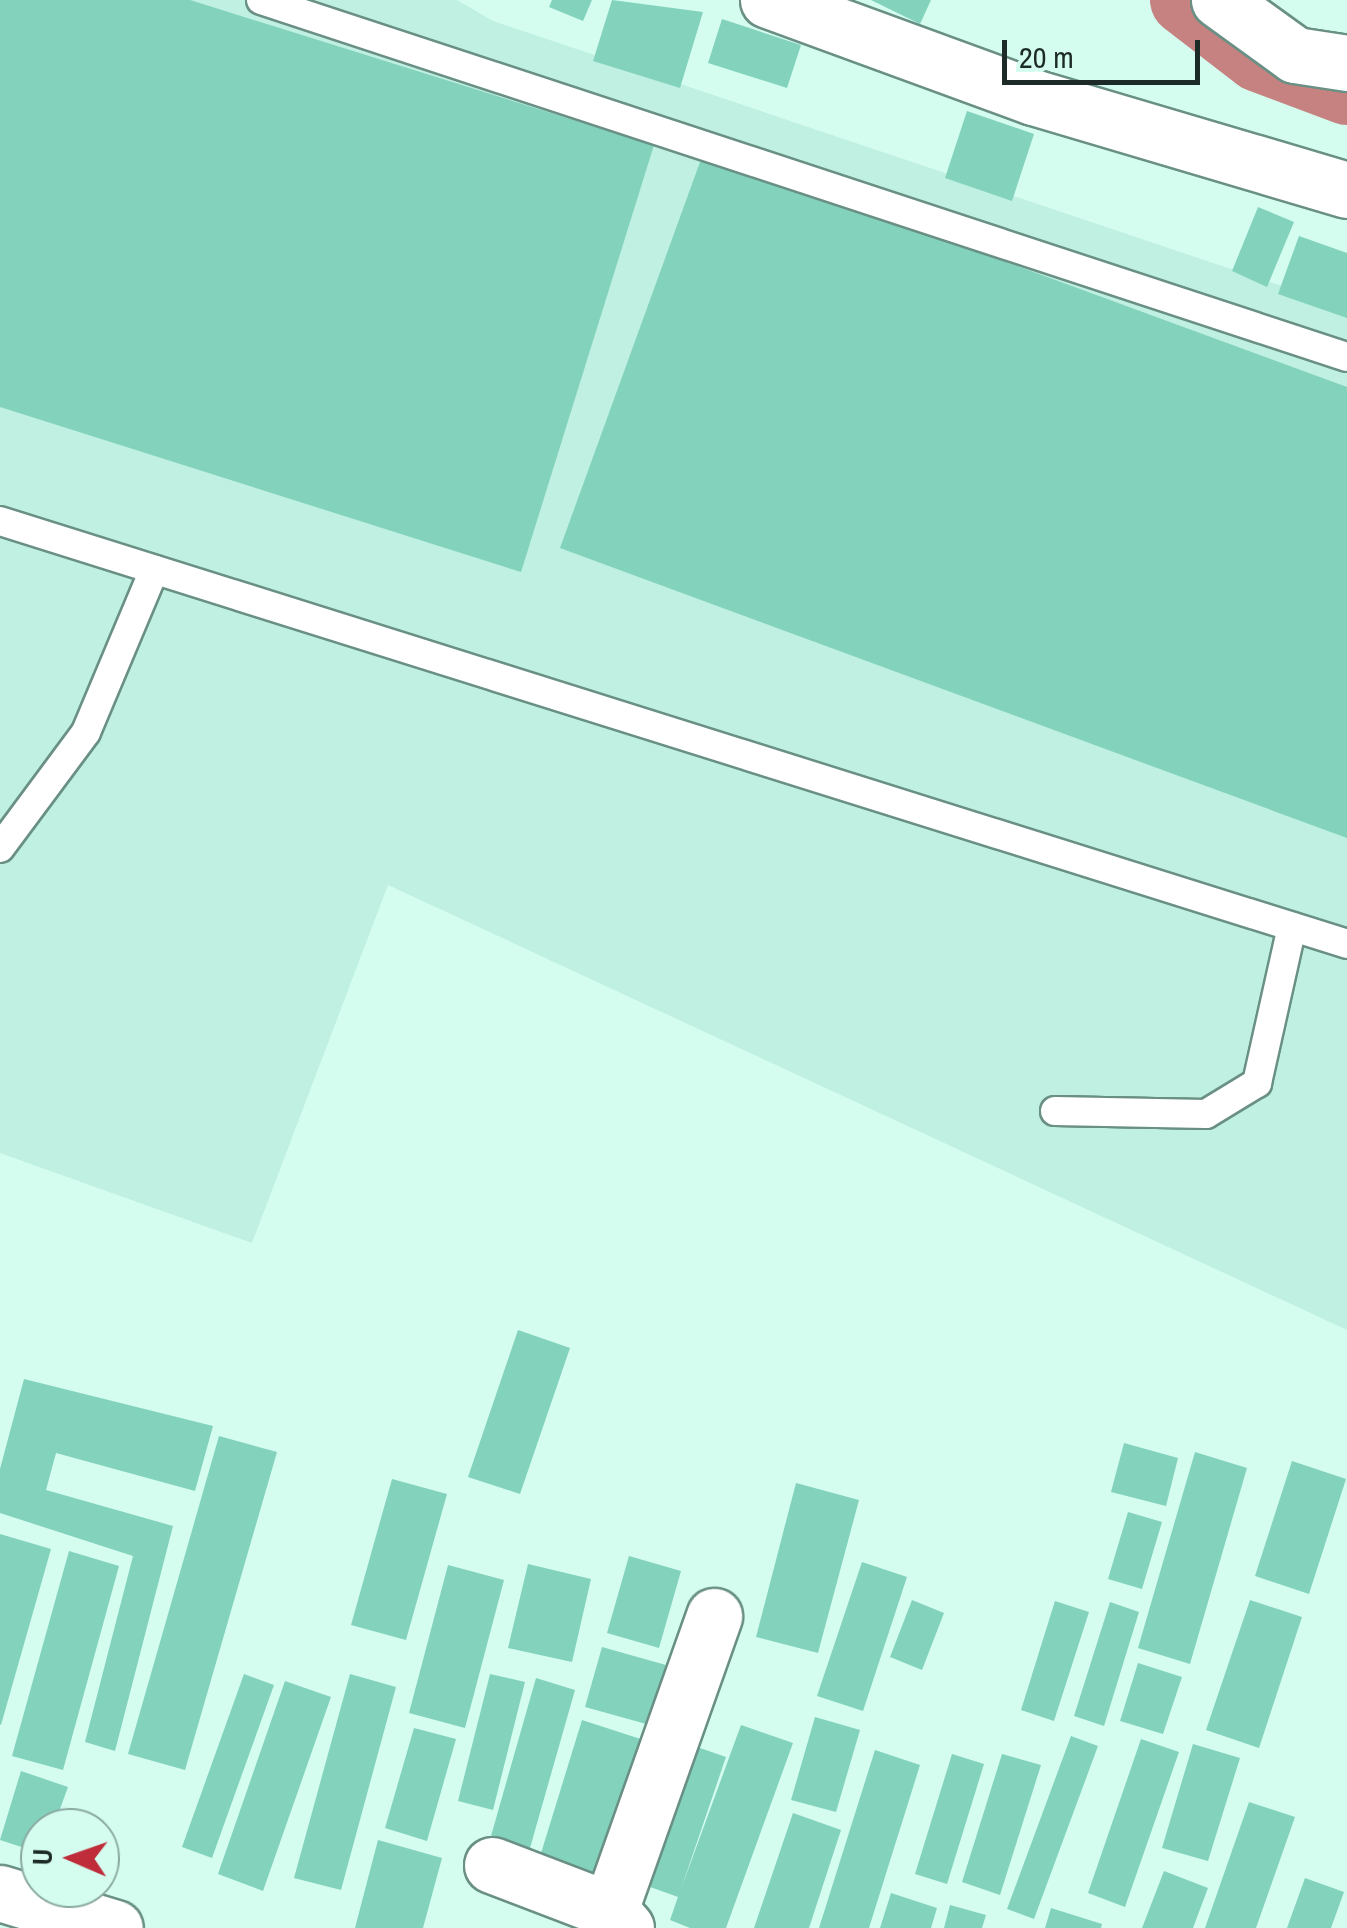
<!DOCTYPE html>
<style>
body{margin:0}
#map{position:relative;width:1347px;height:1928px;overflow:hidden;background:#d4fdf0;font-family:"Archivo Narrow",sans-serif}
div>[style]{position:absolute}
.built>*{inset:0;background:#bff0e1}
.canal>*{height:70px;margin:-35px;padding:0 35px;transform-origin:35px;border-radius:35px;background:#c68280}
.building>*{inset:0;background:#83d2bc}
.roads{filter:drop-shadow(2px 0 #6a9085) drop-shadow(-2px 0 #6a9085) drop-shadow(0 2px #6a9085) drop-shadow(0 -2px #6a9085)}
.lane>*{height:28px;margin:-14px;padding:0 14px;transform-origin:14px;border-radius:14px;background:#fff}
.street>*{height:55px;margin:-27.5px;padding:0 27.5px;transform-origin:27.5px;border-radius:27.5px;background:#fff}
.secondary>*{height:55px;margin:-27.5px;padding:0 27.5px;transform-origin:27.5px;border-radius:27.5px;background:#fff}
span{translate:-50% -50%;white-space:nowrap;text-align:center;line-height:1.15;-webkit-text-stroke:8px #d4fdf0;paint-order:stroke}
.north{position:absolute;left:20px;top:1808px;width:100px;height:100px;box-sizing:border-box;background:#d4fdf0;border:2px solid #8aa9a0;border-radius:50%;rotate:272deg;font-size:28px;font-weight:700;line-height:40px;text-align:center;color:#1c2b27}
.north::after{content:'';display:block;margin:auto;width:35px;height:45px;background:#be2d39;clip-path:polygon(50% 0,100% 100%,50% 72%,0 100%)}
.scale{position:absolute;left:1002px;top:40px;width:198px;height:45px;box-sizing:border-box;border:5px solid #1c2b27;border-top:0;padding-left:12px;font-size:30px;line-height:35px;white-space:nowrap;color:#1c2b27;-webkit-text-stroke:8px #d4fdf0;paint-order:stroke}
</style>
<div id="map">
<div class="built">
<i style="clip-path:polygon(0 0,457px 0,493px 21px,1347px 308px,1347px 1330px,388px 885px,252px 1243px,0 1153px)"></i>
</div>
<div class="canal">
<i style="left:1185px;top:0;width:93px;rotate:37.6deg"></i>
<i style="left:1259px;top:57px;width:94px;rotate:20.6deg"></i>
</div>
<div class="building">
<i style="clip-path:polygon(0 0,190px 0,654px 145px,521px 572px,0 407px)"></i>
<i style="clip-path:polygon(552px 0,592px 0,583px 21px,549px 7px)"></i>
<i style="clip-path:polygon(612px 0,703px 12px,680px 88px,593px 61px)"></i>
<i style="clip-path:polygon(871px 0,931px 0,920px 24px)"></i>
<i style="clip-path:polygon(722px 19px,801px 45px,787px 88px,708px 63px)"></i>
<i style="clip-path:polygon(967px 111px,1034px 134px,1012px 201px,945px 178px)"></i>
<i style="clip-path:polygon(704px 151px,1347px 387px,1347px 838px,560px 548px)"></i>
<i style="clip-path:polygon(1258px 207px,1294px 222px,1267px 287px,1232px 271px)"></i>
<i style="clip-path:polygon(1299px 236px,1347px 253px,1347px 318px,1278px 294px)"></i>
<i style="clip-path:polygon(518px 1330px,570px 1348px,520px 1494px,468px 1477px)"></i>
<i style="clip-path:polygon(24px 1379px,213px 1426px,195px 1491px,56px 1453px,46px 1490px,173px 1526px,115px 1751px,85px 1742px,133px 1556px,0 1513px,0 1469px)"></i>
<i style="clip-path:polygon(219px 1436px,277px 1452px,185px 1770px,128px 1754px)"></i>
<i style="clip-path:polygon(1124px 1443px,1178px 1458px,1166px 1506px,1111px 1492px)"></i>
<i style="clip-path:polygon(1195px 1452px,1247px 1468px,1190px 1664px,1138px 1648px)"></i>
<i style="clip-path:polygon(1292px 1461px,1346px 1479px,1309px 1594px,1255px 1576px)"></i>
<i style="clip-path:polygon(392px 1479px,447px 1494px,406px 1640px,351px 1625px)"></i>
<i style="clip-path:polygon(796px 1483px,859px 1500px,818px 1653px,756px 1637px)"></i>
<i style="clip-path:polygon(1128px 1512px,1162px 1522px,1142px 1589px,1108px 1579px)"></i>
<i style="clip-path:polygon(0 1534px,51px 1549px,1px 1725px,0 1724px)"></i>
<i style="clip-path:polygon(69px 1551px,119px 1566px,63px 1770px,12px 1756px)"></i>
<i style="clip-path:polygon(629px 1556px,681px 1571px,659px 1648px,607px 1633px)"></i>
<i style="clip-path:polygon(862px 1562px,907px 1577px,863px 1711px,817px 1696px)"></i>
<i style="clip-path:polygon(528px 1564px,591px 1579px,572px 1662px,508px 1648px)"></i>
<i style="clip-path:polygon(448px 1565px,504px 1580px,465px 1728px,409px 1713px)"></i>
<i style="clip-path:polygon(912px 1600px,944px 1613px,922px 1670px,890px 1657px)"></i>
<i style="clip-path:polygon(1250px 1600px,1302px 1617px,1259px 1748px,1206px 1730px)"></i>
<i style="clip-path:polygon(1055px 1601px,1089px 1612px,1054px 1721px,1021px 1710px)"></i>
<i style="clip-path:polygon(1110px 1602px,1139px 1612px,1104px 1726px,1074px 1716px)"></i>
<i style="clip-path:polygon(602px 1647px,673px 1667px,657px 1727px,585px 1707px)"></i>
<i style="clip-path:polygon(1138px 1663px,1182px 1677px,1163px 1734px,1120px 1721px)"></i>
<i style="clip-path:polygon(244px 1674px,274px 1685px,212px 1858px,182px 1847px)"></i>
<i style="clip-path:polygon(350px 1674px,396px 1687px,341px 1890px,294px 1878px)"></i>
<i style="clip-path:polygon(490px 1674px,525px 1682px,493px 1810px,458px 1801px)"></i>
<i style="clip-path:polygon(536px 1678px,575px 1690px,530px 1848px,491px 1836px)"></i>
<i style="clip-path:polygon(285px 1681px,331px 1697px,263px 1891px,218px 1874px)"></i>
<i style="clip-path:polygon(815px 1717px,860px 1730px,836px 1812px,791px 1800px)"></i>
<i style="clip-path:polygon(582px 1720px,656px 1744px,611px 1886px,538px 1863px)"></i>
<i style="clip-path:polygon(741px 1725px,793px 1743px,726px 1928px,690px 1928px,670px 1920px,678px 1897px,628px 1879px,677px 1740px,726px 1757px,681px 1889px)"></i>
<i style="clip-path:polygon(414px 1728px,456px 1739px,427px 1841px,385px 1828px)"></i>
<i style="clip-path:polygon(1071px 1736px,1098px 1746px,1034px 1919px,1007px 1909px)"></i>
<i style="clip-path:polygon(1141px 1739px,1179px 1752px,1125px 1907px,1088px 1893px)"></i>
<i style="clip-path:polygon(1193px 1744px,1240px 1758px,1208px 1861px,1162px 1848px)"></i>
<i style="clip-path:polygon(875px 1750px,920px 1765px,869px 1928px,819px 1928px)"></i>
<i style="clip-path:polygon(952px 1754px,984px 1764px,947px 1884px,915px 1874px)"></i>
<i style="clip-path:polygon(1002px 1754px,1041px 1765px,1000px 1895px,962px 1882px)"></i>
<i style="clip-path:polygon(21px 1771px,68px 1787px,53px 1828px,40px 1828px,40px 1853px,0 1840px)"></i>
<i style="clip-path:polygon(1249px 1802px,1295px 1817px,1256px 1928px,1205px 1928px)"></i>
<i style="clip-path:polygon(793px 1813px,841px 1830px,809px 1928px,754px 1928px)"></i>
<i style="clip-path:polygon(378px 1840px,442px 1858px,423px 1928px,355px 1928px)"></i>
<i style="clip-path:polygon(1164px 1871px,1208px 1888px,1193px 1928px,1142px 1928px)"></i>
<i style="clip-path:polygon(1305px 1878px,1344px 1892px,1331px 1928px,1287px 1928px)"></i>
<i style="clip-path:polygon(891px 1893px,937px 1908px,931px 1928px,880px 1928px)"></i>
<i style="clip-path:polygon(950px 1905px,986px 1915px,982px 1928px,944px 1928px)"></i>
<i style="clip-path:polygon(1051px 1908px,1102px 1924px,1101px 1928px,1045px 1928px)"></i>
</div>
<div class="roads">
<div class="lane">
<i style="left:261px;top:0;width:1143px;rotate:18.2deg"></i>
<i style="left:0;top:521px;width:1412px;rotate:17.43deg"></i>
<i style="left:0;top:848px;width:144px;rotate:-53.4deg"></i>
<i style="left:86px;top:732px;width:176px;rotate:-67.2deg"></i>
<i style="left:1055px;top:1111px;width:151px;rotate:1.1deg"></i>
<i style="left:1206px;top:1114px;width:60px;rotate:-31.3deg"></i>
<i style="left:1257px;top:1083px;width:160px;rotate:-77.4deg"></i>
</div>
<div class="street">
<i style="left:1219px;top:0;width:94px;rotate:35.9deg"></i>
<i style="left:1295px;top:55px;width:53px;rotate:8.7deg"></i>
<i style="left:492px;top:1865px;width:126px;rotate:20.9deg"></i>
<i style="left:610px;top:1910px;width:24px;rotate:48deg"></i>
<i style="left:0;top:1893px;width:120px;rotate:16.9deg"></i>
<i style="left:610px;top:1910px;width:312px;rotate:-70.5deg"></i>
</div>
<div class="secondary">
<i style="left:768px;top:0;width:282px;rotate:20.1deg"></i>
<i style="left:1033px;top:97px;width:327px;rotate:16.5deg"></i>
</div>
</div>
<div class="north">U</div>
<div class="scale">20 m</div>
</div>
